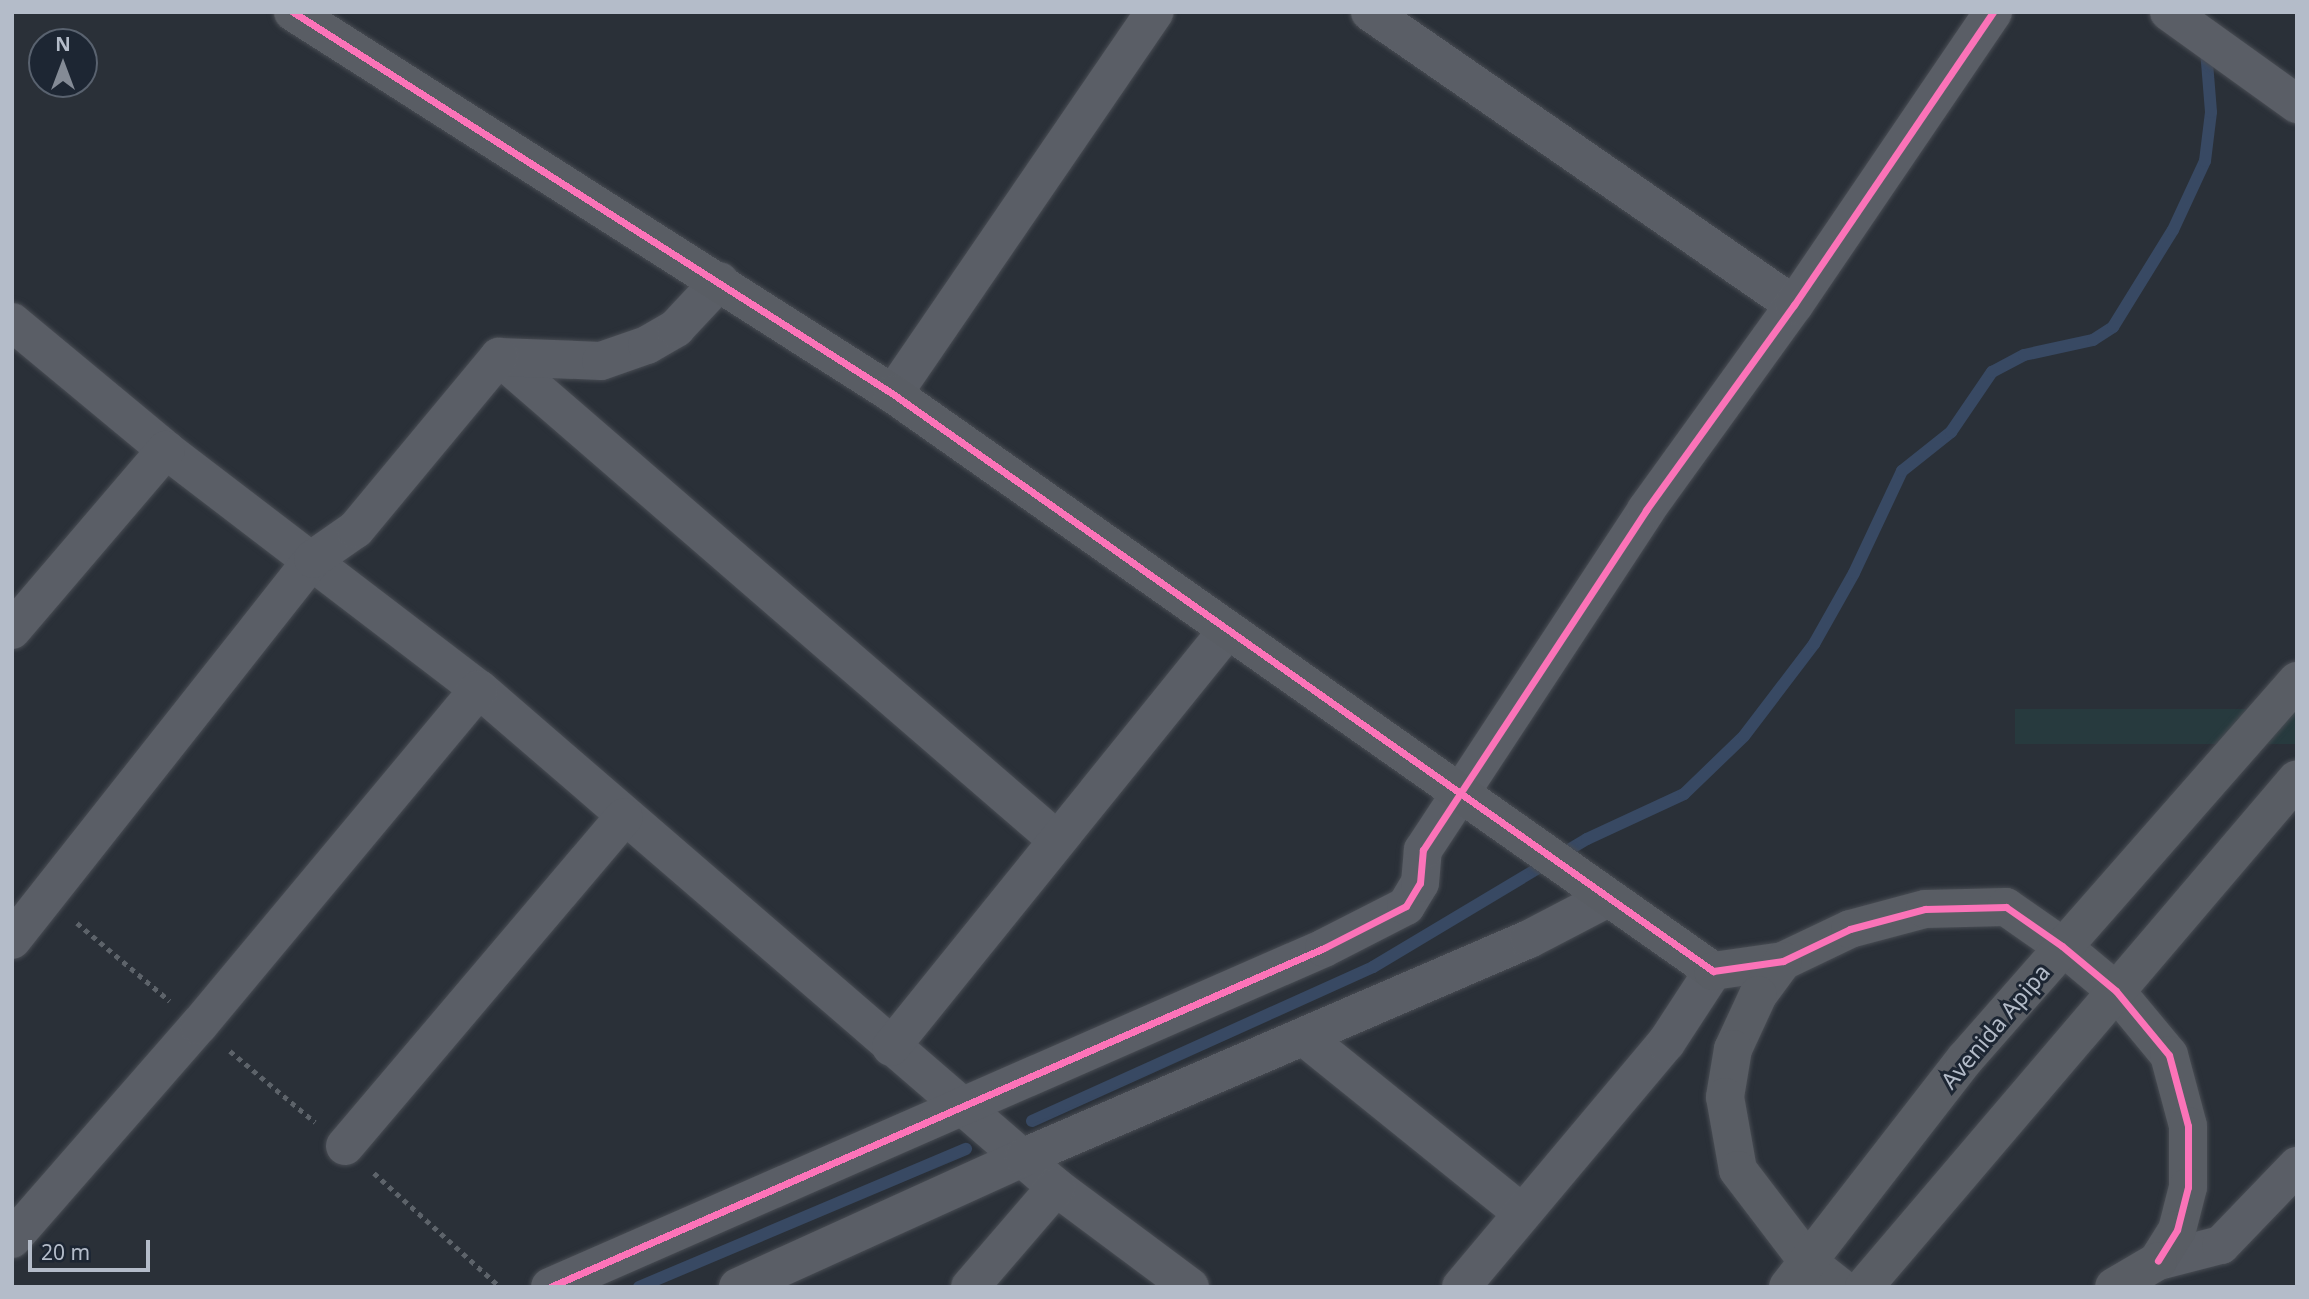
<!DOCTYPE html>
<style>
body{margin:0}
#map{position:relative;width:2309px;height:1299px;overflow:hidden;background:#2a3038;font-family:"Noto Sans",sans-serif}
div>[style]{position:absolute}
[style*='--x']{left:calc(var(--x)*1px);top:calc(var(--y)*1px);width:calc(var(--w)*1px);rotate:calc(var(--a)*1deg)}
.green>*{inset:0;background:#273a3e;transform-origin:0 0}
.stream>*{height:12px;margin:-6px;padding:0 6px;transform-origin:6px;border-radius:6px;background:#384963}
.path>*{height:4.5px;margin-top:-2.25px;transform-origin:0;background:repeating-linear-gradient(90deg,#5d636a 0 5px,transparent 0 10px)}
.roads{filter:drop-shadow(0 0 2px #484c53) drop-shadow(0 0 2px #484c53)}
.street>*{height:38px;margin:-19px;padding:0 19px;transform-origin:19px;border-radius:19px;background:#5a5e66}
.secondary>*{height:38px;margin:-19px;padding:0 19px;transform-origin:19px;border-radius:19px;background:#595d64}
.cycleway>*{height:7px;margin:-3.5px;padding:0 3.5px;transform-origin:3.5px;border-radius:3.5px;background:#fb73b8}
span{translate:-50% -50%;white-space:nowrap;text-align:center;line-height:1.15;-webkit-text-stroke:6px #1d2633;paint-order:stroke}
.street-label{font-size:23px;color:#b4bcc9}
.frame{position:absolute;inset:0;border:14px solid #b4bcc9;pointer-events:none}
.north{position:absolute;left:28px;top:28px;width:70px;height:70px;box-sizing:border-box;background:#1d2633;border:2px solid #59626f;border-radius:50%;rotate:0deg;font-size:19px;font-weight:700;line-height:28px;text-align:center;color:#b4bcc9}
.north::after{content:'';display:block;margin:auto;width:24px;height:32px;background:#848b96;clip-path:polygon(50% 0,100% 100%,50% 72%,0 100%)}
.scale{position:absolute;left:28px;top:1240px;width:122px;height:32px;box-sizing:border-box;border:4px solid #b4bcc9;border-top:0;padding-left:9px;font-size:21px;line-height:24px;white-space:nowrap;color:#b4bcc9;-webkit-text-stroke:5px #1d2633;paint-order:stroke}
</style>
<div id="map">
<div class="green">
<div style="left:2297px;top:709px;width:35px;height:282px;rotate:90deg"></div>
</div>
<div class="stream">
<div style="--x:1032;--y:1121;--w:374;--a:-24.3"></div>
<div style="--x:1373;--y:967;--w:249;--a:-30.9"></div>
<div style="--x:1587;--y:839;--w:107;--a:-24.9"></div>
<div style="--x:1684;--y:794;--w:83;--a:-44"></div>
<div style="--x:1744;--y:736;--w:116;--a:-52.7"></div>
<div style="--x:1814;--y:644;--w:81;--a:-60.6"></div>
<div style="--x:1854;--y:573;--w:113;--a:-64.8"></div>
<div style="--x:1902;--y:471;--w:63;--a:-38.5"></div>
<div style="--x:1951;--y:432;--w:73;--a:-55.7"></div>
<div style="--x:1992;--y:372;--w:36;--a:-28"></div>
<div style="--x:2024;--y:355;--w:71;--a:-12.3"></div>
<div style="--x:2093;--y:340;--w:24;--a:-33"></div>
<div style="--x:2113;--y:327;--w:114;--a:-58.3"></div>
<div style="--x:2173;--y:230;--w:76;--a:-65.1"></div>
<div style="--x:2205;--y:161;--w:49;--a:-83"></div>
<div style="--x:2211;--y:112;--w:62;--a:-94.6"></div>
<div style="--x:639;--y:1287;--w:355;--a:-22.9"></div>
</div>
<div class="path">
<div style="--x:77;--y:923;--w:121;--a:40"></div>
<div style="--x:230;--y:1051;--w:111;--a:39.9"></div>
<div style="--x:374;--y:1173;--w:170;--a:42.1"></div>
</div>
<div class="roads">
<div class="street">
<div style="--x:1370;--y:12;--w:515;--a:34.65"></div>
<div style="--x:2169;--y:12;--w:158;--a:35.7"></div>
<div style="--x:12;--y:322;--w:200;--a:39.7"></div>
<div style="--x:166;--y:450;--w:394;--a:37.4"></div>
<div style="--x:479;--y:689;--w:762;--a:40.8"></div>
<div style="--x:1056;--y:1187;--w:167;--a:36.7"></div>
<div style="--x:499;--y:357;--w:738;--a:40.88"></div>
<div style="--x:499;--y:357;--w:102;--a:2.2"></div>
<div style="--x:601;--y:361;--w:49;--a:-19.2"></div>
<div style="--x:647;--y:345;--w:34;--a:-30"></div>
<div style="--x:676;--y:328;--w:64;--a:-46.9"></div>
<div style="--x:893;--y:394;--w:463;--a:-55.6"></div>
<div style="--x:12;--y:630;--w:237;--a:-49.5"></div>
<div style="--x:12;--y:940;--w:486;--a:-51.7"></div>
<div style="--x:313;--y:559;--w:52;--a:-34.9"></div>
<div style="--x:356;--y:529;--w:224;--a:-50.3"></div>
<div style="--x:1304;--y:1037;--w:280;--a:38.9"></div>
<div style="--x:891;--y:1047;--w:533;--a:-51.09"></div>
<div style="--x:345;--y:1146;--w:431;--a:-49.7"></div>
<div style="--x:12;--y:1239;--w:284;--a:-48.9"></div>
<div style="--x:199;--y:1025;--w:437;--a:-50.2"></div>
<div style="--x:2158;--y:1261;--w:65;--a:-14.3"></div>
<div style="--x:2221;--y:1245;--w:110;--a:-46.1"></div>
<div style="--x:550;--y:1287;--w:845;--a:-23.65"></div>
<div style="--x:1324;--y:948;--w:92;--a:-27.1"></div>
<div style="--x:1406;--y:906;--w:27;--a:-59"></div>
<div style="--x:1420;--y:883;--w:33;--a:-85"></div>
<div style="--x:1423;--y:850;--w:407;--a:-56.7"></div>
<div style="--x:1646;--y:510;--w:253;--a:-54.2"></div>
<div style="--x:1794;--y:305;--w:354;--a:-55.8"></div>
<div style="--x:738;--y:1287;--w:314;--a:-24.4"></div>
<div style="--x:1024;--y:1157;--w:550;--a:-23.35"></div>
<div style="--x:1529;--y:939;--w:87;--a:-27.5"></div>
<div style="--x:970;--y:1287;--w:132;--a:-49.3"></div>
<div style="--x:1461;--y:1287;--w:319;--a:-50"></div>
<div style="--x:1666;--y:1043;--w:86;--a:-56.9"></div>
</div>
<div class="secondary">
<div style="--x:293;--y:12;--w:711;--a:32.48"></div>
<div style="--x:893;--y:394;--w:1003;--a:35.13"></div>
<div style="--x:1713;--y:971;--w:71;--a:-8.1"></div>
<div style="--x:1783;--y:961;--w:74;--a:-25.5"></div>
<div style="--x:1850;--y:929;--w:78;--a:-14.9"></div>
<div style="--x:1925;--y:909;--w:81;--a:-1.4"></div>
<div style="--x:2006;--y:907;--w:68;--a:34.9"></div>
<div style="--x:2062;--y:946;--w:70;--a:39.8"></div>
<div style="--x:2116;--y:991;--w:83;--a:50.4"></div>
<div style="--x:2169;--y:1055;--w:73;--a:75"></div>
<div style="--x:2188;--y:1126;--w:61;--a:90"></div>
<div style="--x:2188;--y:1187;--w:44;--a:104.3"></div>
<div style="--x:2177;--y:1230;--w:36;--a:122"></div>
<div style="--x:2158;--y:1261;--w:51;--a:149.4"></div>
<div style="--x:1783;--y:961;--w:42;--a:126.3"></div>
<div style="--x:1758;--y:995;--w:60;--a:114.8"></div>
<div style="--x:1733;--y:1049;--w:49;--a:99.5"></div>
<div style="--x:1725;--y:1097;--w:74;--a:79.9"></div>
<div style="--x:1738;--y:1170;--w:116;--a:52.7"></div>
<div style="--x:1808;--y:1262;--w:41;--a:38"></div>
<div style="--x:1788;--y:1287;--w:289;--a:-52.2"></div>
<div style="--x:1965;--y:1059;--w:503;--a:-48.71"></div>
<div style="--x:1864;--y:1287;--w:667;--a:-49.56"></div>
</div>
</div>
<div class="cycleway">
<div style="--x:293;--y:12;--w:711;--a:32.48"></div>
<div style="--x:893;--y:394;--w:1003;--a:35.13"></div>
<div style="--x:1713;--y:971;--w:71;--a:-8.1"></div>
<div style="--x:1783;--y:961;--w:74;--a:-25.5"></div>
<div style="--x:1850;--y:929;--w:78;--a:-14.9"></div>
<div style="--x:1925;--y:909;--w:81;--a:-1.4"></div>
<div style="--x:2006;--y:907;--w:68;--a:34.9"></div>
<div style="--x:2062;--y:946;--w:70;--a:39.8"></div>
<div style="--x:2116;--y:991;--w:83;--a:50.4"></div>
<div style="--x:2169;--y:1055;--w:73;--a:75"></div>
<div style="--x:2188;--y:1126;--w:61;--a:90"></div>
<div style="--x:2188;--y:1187;--w:44;--a:104.3"></div>
<div style="--x:2177;--y:1230;--w:36;--a:122"></div>
<div style="--x:550;--y:1287;--w:845;--a:-23.65"></div>
<div style="--x:1324;--y:948;--w:92;--a:-27.1"></div>
<div style="--x:1406;--y:906;--w:27;--a:-59"></div>
<div style="--x:1420;--y:883;--w:33;--a:-85"></div>
<div style="--x:1423;--y:850;--w:407;--a:-56.7"></div>
<div style="--x:1646;--y:510;--w:253;--a:-54.2"></div>
<div style="--x:1794;--y:305;--w:354;--a:-55.8"></div>
</div>
<div class="street-label">
<span style="left:1995px;top:1026px;rotate:-50deg">Avenida Apipa</span>
</div>
<div class="frame"></div>
<div class="north">N</div>
<div class="scale">20 m</div>
</div>
